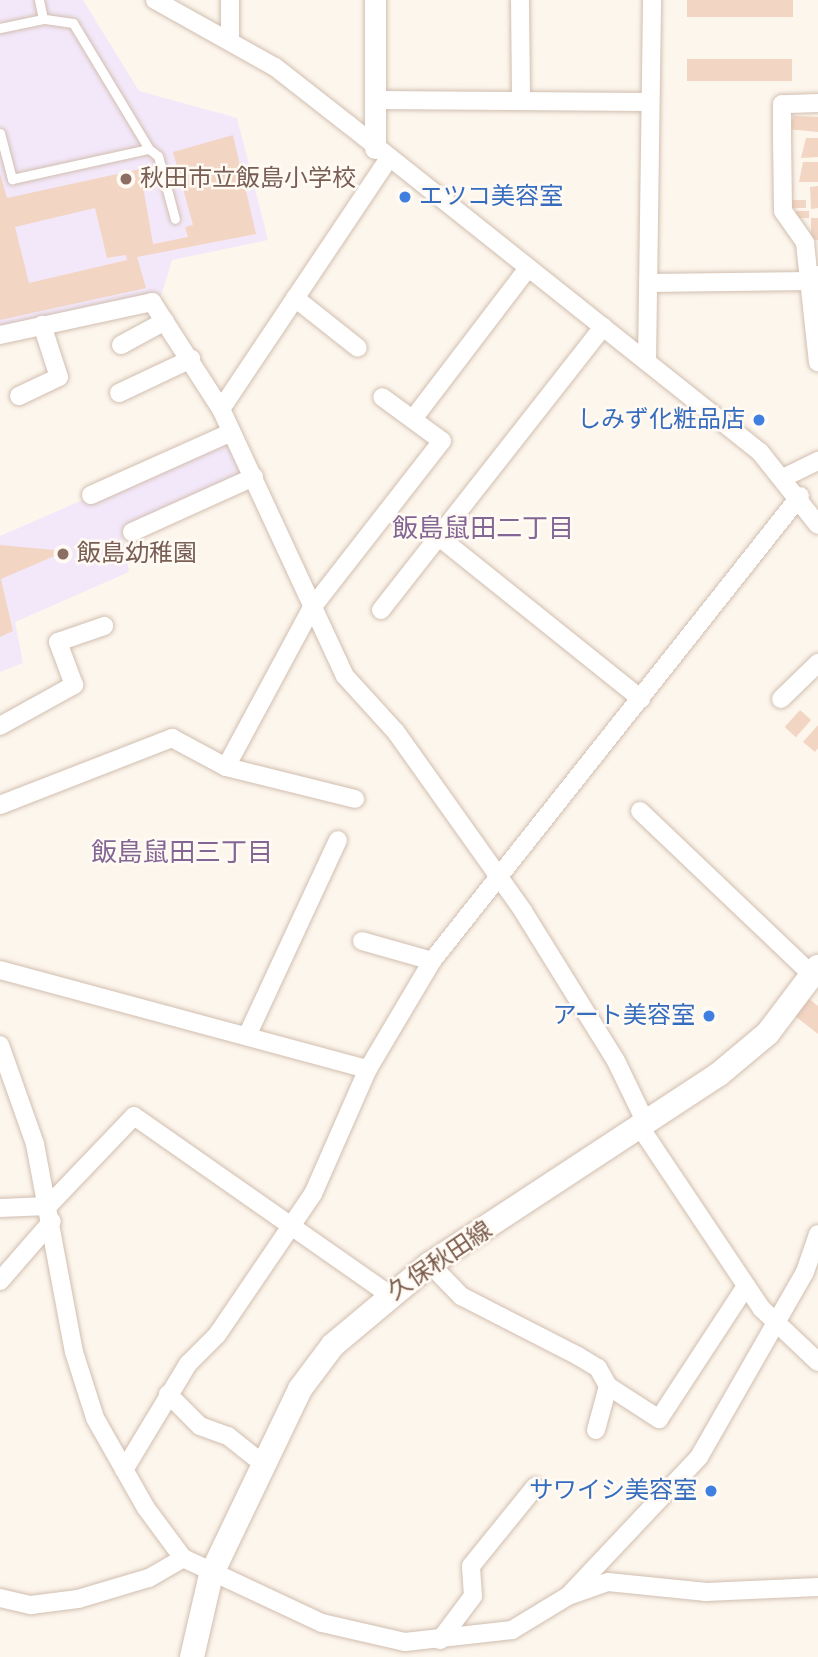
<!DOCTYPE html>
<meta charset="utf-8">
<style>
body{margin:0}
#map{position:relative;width:818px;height:1657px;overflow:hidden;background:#fdf6ec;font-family:"Varela Round","Noto Sans JP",sans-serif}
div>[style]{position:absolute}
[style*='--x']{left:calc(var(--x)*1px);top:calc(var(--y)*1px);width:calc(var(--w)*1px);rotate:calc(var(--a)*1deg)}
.education>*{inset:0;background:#f3e8fa}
.building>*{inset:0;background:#f3d5c3;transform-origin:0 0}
.roads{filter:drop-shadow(0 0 2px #d1beb0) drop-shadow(0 0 2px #d1beb0)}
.service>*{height:9px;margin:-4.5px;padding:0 4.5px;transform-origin:4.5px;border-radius:4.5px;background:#fff}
.minor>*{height:18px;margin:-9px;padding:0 9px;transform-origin:9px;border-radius:9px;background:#fff}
.tertiary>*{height:21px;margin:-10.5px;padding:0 10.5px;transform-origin:10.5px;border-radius:10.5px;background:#fff}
.secondary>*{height:24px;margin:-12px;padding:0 12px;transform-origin:12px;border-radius:12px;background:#fff}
.dots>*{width:19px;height:19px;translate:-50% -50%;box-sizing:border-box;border:4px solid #fffaf3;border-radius:50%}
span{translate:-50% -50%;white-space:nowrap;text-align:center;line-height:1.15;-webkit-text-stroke:5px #fffaf3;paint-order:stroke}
.education-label{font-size:24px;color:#785e54}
.left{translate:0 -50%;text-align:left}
.shop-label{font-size:24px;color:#366cbe}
.right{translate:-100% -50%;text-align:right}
.street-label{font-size:24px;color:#7a5c4d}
.neighbourhood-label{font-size:26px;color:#846695}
</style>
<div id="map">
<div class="education">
<div style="clip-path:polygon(0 0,83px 0,139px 91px,237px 118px,268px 240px,172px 260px,161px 296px,0 330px)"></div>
<div style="clip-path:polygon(228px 437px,247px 475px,122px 529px,129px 572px,15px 622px,23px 663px,0 672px,0 536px)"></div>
</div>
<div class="building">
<div style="left:687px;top:0;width:106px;height:17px"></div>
<div style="left:792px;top:59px;width:22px;height:105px;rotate:90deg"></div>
<div style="clip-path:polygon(794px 116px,818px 117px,818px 132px,788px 129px)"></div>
<div style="clip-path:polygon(evenodd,233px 135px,256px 234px,137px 257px,146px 288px,0 320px,0 173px,7px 198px,140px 169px,153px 244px,188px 237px,185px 227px,193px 225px,173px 152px,233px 135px,95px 208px,107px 258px,126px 255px,127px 260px,29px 283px,15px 227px,95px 208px)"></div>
<div style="clip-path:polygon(806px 138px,818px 138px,818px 157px,801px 158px)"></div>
<div style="clip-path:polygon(803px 162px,818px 162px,818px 182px,799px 182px)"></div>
<div style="clip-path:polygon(818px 186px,818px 208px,811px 209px,810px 187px)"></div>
<div style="left:792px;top:200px;width:14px;height:8px"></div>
<div style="left:796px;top:211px;width:13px;height:7px"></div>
<div style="left:811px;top:218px;width:7px;height:22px"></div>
<div style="clip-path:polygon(0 545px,66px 551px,1px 579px,13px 631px,0 637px)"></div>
<div style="left:800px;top:710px;width:15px;height:23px;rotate:42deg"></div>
<div style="clip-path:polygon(818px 725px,818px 748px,815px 752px,803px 742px)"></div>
<div style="clip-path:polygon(809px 999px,818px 1006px,818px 1034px,795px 1016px)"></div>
</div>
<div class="roads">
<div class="service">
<div style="--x:0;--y:28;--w:44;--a:-11.8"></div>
<div style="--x:43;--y:19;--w:19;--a:-102"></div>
<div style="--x:0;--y:133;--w:48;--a:75.4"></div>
<div style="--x:12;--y:179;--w:140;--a:-12.4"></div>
<div style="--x:149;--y:149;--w:147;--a:-121.1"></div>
<div style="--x:73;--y:23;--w:30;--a:-172"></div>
<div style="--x:149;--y:149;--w:11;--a:38"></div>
<div style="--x:158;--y:156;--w:65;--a:74.9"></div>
</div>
<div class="minor">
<div style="--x:155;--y:0;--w:137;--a:29.2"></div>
<div style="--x:275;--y:67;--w:93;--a:38"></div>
<div style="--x:348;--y:124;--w:527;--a:38.52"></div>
<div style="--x:760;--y:452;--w:93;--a:51.5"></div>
<div style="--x:520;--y:0;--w:101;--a:89.4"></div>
<div style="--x:230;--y:38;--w:38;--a:-90"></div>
<div style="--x:376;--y:100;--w:272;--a:0.4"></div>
<div style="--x:818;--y:103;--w:36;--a:178"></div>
<div style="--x:782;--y:104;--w:33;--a:90"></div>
<div style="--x:782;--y:137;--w:74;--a:89.2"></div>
<div style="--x:783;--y:211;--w:39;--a:55"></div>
<div style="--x:805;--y:243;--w:120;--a:83.8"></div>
<div style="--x:650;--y:283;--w:160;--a:-0.7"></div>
<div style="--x:810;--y:281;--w:10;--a:-37"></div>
<div style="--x:295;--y:298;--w:80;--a:38.4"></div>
<div style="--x:0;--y:335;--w:156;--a:-12.2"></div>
<div style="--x:152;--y:302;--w:127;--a:57.2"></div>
<div style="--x:221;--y:409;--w:294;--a:65.1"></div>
<div style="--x:345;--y:676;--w:76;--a:47.7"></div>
<div style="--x:396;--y:732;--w:219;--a:54.6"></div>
<div style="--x:523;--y:911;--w:176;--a:58.2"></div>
<div style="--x:616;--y:1061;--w:69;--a:64.2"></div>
<div style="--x:121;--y:345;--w:50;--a:-28.6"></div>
<div style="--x:647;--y:362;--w:362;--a:-89.2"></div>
<div style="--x:119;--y:393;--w:80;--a:-25.3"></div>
<div style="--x:19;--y:396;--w:44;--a:-25.4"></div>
<div style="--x:59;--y:377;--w:55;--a:-108.1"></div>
<div style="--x:221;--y:409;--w:300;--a:-56.2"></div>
<div style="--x:413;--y:419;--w:190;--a:-52.7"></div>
<div style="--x:785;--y:477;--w:37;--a:-26"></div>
<div style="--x:91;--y:495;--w:154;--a:-24.1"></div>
<div style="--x:132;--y:532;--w:134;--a:-24.3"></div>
<div style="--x:439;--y:537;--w:259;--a:38.7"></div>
<div style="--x:381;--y:610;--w:360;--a:-51.9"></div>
<div style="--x:781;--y:699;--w:52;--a:-44.2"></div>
<div style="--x:0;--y:726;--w:85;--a:-29"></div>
<div style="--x:74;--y:685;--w:46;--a:-110.4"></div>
<div style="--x:58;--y:642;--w:49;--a:-19.2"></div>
<div style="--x:226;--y:767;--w:179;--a:-61.7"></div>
<div style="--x:311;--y:609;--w:213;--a:-52.1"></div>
<div style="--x:442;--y:441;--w:74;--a:-143.7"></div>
<div style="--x:0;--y:805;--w:185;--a:-21.3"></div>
<div style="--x:172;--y:738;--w:61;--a:28.2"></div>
<div style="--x:226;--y:767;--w:133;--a:13.9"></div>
<div style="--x:640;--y:811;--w:239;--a:43.6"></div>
<div style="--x:362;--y:941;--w:73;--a:15.9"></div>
<div style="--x:0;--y:970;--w:381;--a:15.1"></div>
<div style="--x:247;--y:1036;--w:216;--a:-65.1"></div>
<div style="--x:0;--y:1045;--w:105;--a:70.5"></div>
<div style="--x:35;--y:1144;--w:212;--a:79.4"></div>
<div style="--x:74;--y:1352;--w:69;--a:72.3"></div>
<div style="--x:95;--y:1418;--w:103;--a:60.5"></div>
<div style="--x:146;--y:1508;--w:62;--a:53.5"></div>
<div style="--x:183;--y:1558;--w:153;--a:25.1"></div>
<div style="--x:322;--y:1623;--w:85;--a:12.9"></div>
<div style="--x:405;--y:1642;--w:108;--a:-6.4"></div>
<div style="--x:512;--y:1630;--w:66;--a:-31.3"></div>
<div style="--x:568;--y:1596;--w:42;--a:-19.3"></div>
<div style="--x:608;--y:1582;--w:99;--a:5.8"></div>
<div style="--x:706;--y:1592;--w:112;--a:-2.6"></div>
<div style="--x:640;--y:1127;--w:219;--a:56.2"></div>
<div style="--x:762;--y:1309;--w:77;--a:43.4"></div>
<div style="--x:0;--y:1208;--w:48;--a:-2.4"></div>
<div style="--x:48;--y:1206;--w:124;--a:-46.3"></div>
<div style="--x:134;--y:1116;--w:312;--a:35"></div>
<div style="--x:430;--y:1264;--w:45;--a:45.9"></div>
<div style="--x:461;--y:1296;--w:131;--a:27.1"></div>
<div style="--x:578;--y:1356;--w:23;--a:31"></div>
<div style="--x:598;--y:1368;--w:21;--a:61"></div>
<div style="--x:608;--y:1386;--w:61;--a:32.9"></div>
<div style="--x:659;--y:1419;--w:159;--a:-56.8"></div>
<div style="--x:0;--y:1281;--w:79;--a:-49.1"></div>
<div style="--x:168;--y:1394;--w:45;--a:45"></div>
<div style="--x:200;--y:1426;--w:30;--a:20"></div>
<div style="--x:228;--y:1436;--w:43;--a:38.5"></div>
<div style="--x:596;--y:1430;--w:46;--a:-74.7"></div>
<div style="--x:124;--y:1470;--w:124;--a:-58.9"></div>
<div style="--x:188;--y:1364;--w:41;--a:-45"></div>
<div style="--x:217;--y:1335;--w:171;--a:-55.8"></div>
<div style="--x:313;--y:1194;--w:137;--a:-66.3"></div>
<div style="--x:368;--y:1069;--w:126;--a:-59.3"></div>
<div style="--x:432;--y:961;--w:593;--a:-51.64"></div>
<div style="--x:571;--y:1593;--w:187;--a:-46.7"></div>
<div style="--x:699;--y:1457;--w:213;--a:-60.2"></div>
<div style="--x:805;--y:1272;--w:40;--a:-71.1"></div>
<div style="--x:0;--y:1598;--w:32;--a:13"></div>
<div style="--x:31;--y:1605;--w:47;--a:-7.3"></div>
<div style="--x:78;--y:1599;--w:74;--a:-16.5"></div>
<div style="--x:149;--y:1578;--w:39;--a:-30"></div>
<div style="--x:440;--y:1640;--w:55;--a:-53.1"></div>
<div style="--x:473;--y:1596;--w:30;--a:-94"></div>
<div style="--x:471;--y:1566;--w:102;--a:-51"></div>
</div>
<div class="tertiary">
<div style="--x:375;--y:148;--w:148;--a:-90"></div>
</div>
<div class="secondary">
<div style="--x:192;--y:1657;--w:84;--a:-77"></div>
<div style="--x:211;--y:1575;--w:206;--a:-64.4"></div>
<div style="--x:300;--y:1389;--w:55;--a:-53.1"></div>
<div style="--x:333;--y:1345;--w:126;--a:-39.9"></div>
<div style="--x:430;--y:1264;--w:344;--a:-33.3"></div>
<div style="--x:718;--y:1075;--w:65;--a:-40"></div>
<div style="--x:768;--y:1033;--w:83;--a:-52.9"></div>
</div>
</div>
<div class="dots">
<div style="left:126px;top:179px;background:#8d6e63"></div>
<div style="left:405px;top:197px;background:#3f7fe0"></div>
<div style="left:759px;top:420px;background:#3f7fe0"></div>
<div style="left:63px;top:554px;background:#8d6e63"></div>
<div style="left:709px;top:1016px;background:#3f7fe0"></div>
<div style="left:711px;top:1491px;background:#3f7fe0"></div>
</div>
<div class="education-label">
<span class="left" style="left:140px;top:179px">秋田市立飯島小学校</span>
<span class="left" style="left:77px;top:554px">飯島幼稚園</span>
</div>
<div class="shop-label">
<span class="left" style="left:419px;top:197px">エツコ美容室</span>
<span class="right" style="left:745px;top:420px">しみず化粧品店</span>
<span class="right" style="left:695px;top:1016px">アート美容室</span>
<span class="right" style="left:697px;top:1491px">サワイシ美容室</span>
</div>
<div class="street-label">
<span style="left:440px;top:1261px;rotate:-34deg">久保秋田線</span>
</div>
<div class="neighbourhood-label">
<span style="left:483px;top:529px">飯島鼠田二丁目</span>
<span style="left:182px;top:853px">飯島鼠田三丁目</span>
</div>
</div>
